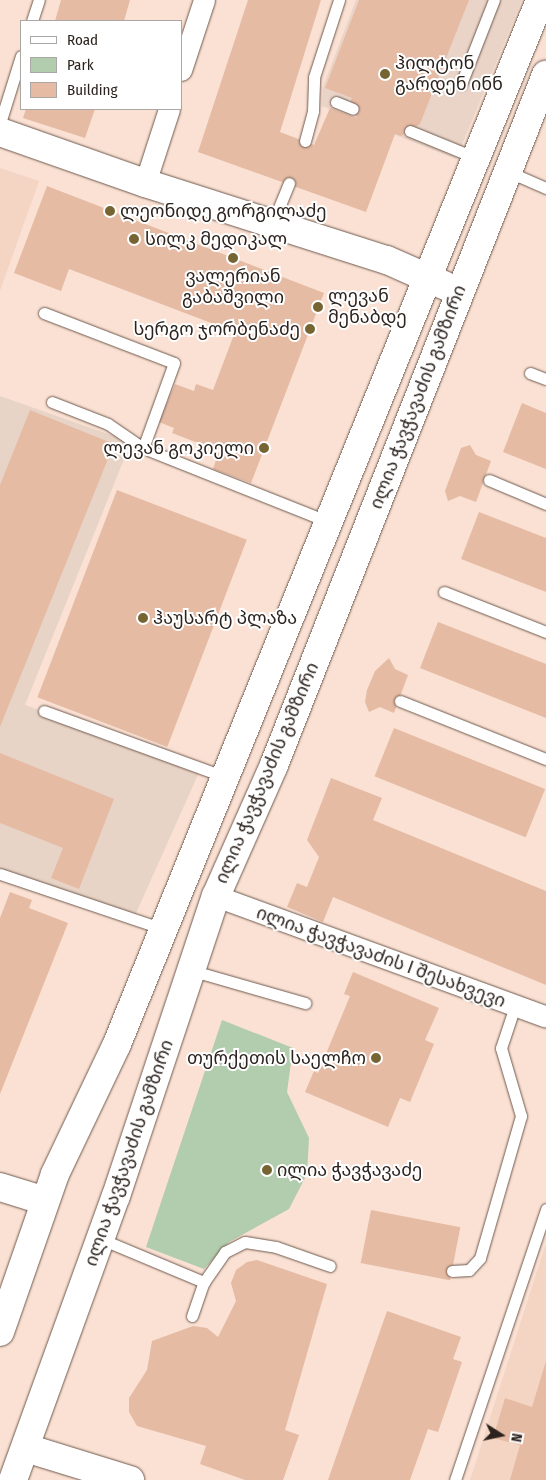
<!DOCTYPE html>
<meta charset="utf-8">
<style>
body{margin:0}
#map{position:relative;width:546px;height:1480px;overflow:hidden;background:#fae1d3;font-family:"Fira Sans Condensed","Noto Sans Georgian",sans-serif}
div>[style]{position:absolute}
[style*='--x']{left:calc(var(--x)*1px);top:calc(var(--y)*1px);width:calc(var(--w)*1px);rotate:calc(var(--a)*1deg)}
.commercial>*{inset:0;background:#ead4c8}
.industrial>*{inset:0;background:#e8d4c6}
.built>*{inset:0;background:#f4d4c3}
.green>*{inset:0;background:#b1cdad}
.building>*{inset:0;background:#e5bba4;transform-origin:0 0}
.roads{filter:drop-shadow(0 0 1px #6e594d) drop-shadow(0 0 1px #6e594d)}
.lane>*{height:11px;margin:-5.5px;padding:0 5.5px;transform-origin:5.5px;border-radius:5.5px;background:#fff}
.street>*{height:21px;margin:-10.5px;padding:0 10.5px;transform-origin:10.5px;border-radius:10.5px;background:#fff}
.secondary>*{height:28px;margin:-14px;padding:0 14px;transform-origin:14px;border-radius:14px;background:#fff}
.dots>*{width:14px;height:14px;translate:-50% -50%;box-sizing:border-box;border:2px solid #fff;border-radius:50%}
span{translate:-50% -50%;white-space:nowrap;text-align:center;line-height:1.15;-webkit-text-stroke:4px #fff;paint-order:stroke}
.poi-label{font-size:18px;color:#2c231e}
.left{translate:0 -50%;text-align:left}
.right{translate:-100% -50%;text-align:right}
.street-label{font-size:18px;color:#2c231e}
.legend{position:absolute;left:20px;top:20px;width:162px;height:90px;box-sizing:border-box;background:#fff;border:1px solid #aba7a5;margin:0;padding:6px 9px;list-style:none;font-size:15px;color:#2c231e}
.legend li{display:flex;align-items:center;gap:10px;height:25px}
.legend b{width:25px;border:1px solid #aba7a5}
.north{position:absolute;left:476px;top:1410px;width:50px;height:50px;-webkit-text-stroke:4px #fff;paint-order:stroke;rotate:100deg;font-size:14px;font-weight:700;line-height:20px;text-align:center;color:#2c231e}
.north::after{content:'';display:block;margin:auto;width:18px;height:22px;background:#2c231e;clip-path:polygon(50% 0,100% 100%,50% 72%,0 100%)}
</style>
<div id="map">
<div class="commercial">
<div style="clip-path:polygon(356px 0,522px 0,456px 159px,322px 106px,323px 87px)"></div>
</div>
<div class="industrial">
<div style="clip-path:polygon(0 396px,131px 442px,25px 705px,201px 768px,133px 920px,0 870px)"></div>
</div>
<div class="built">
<div style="clip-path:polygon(0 168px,39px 181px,0 291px)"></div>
<div style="clip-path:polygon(546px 1243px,546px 1480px,470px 1480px)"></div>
</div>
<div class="green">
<div style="clip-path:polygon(222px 1020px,293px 1048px,287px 1092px,309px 1138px,307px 1174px,289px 1209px,229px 1242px,204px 1269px,146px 1247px)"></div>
</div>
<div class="building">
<div style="clip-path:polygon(61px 0,130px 0,124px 21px,55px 21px)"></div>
<div style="clip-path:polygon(248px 0,321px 0,280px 132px,314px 145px,330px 108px,357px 118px,350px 103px,352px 98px,325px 88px,359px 0,469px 0,420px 124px,401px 136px,395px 134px,366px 212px,198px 152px)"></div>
<div style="clip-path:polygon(26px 109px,95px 109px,85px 138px,23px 118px)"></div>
<div style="clip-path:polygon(47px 186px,324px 293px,251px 483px,213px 469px,219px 451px,172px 433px,174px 428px,159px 422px,175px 384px,194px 391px,196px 384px,213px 390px,235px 332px,69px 269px,61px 291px,14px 273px)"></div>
<div style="clip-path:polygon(522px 403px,546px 413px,546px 469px,503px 452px)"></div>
<div style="clip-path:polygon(30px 410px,114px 444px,0 727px,0 485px)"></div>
<div style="clip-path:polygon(470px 445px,476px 455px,491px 461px,476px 502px,460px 496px,448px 501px,445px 491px,461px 448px)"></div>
<div style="left:117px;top:490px;width:139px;height:222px;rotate:21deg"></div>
<div style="clip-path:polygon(479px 512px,546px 538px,546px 592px,461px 559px)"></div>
<div style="clip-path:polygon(438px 622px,546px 664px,546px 718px,420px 668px)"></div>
<div style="clip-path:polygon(389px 658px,395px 669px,408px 675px,394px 713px,380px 707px,369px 712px,365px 702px,367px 690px,375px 671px)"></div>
<div style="left:394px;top:728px;width:163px;height:52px;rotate:22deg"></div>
<div style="clip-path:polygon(0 753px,114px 799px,79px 889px,51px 878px,63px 848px,0 823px)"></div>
<div style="clip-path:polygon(331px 778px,382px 798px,373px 820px,546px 891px,546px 985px,333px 897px,323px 922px,287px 907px,297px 883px,307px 887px,319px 857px,307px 840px)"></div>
<div style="clip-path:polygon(10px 892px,32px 900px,29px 908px,68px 923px,0 1094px,0 918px)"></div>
<div style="clip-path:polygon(353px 972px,439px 1008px,425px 1040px,434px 1044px,410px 1102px,400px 1098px,388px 1127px,305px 1092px,314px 1071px,318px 1073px,350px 996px,344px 994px)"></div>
<div style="left:371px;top:1210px;width:91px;height:54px;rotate:11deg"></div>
<div style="clip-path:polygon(257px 1260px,327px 1284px,285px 1430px,299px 1435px,283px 1480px,245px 1480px,200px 1464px,206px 1446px,137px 1426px,129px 1412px,129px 1398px,147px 1370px,152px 1341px,193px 1326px,207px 1328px,218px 1337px,236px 1301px,231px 1283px,236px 1270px,247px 1262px)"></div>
<div style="clip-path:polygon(387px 1311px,461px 1337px,453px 1359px,462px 1362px,438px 1432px,428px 1429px,410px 1480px,328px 1480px)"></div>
<div style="clip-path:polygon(546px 1361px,546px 1480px,510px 1480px,520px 1445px,493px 1438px,505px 1398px,532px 1407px)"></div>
</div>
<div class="roads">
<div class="lane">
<div style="--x:32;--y:21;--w:22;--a:-72"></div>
<div style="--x:461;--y:84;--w:90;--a:-68.6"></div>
<div style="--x:336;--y:102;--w:18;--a:22"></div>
<div style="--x:0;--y:123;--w:70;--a:-72.6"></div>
<div style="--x:410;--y:131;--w:71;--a:22.2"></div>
<div style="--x:305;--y:141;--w:31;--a:-75"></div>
<div style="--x:313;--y:111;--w:34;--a:-88"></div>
<div style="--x:314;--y:77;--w:81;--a:-72"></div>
<div style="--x:507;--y:171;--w:43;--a:23.6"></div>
<div style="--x:273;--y:222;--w:42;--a:-67.7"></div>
<div style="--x:44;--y:313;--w:139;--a:21"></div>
<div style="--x:174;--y:363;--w:90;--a:110"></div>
<div style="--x:143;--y:448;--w:200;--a:21.7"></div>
<div style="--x:530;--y:373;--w:17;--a:21"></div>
<div style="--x:52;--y:402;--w:60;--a:21.4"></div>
<div style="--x:108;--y:424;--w:42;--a:34.4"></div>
<div style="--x:489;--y:480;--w:62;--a:22.8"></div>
<div style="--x:444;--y:592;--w:110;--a:21.4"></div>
<div style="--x:400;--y:701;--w:157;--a:21.7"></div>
<div style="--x:44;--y:711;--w:193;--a:20"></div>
<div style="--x:0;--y:874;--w:172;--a:18.6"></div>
<div style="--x:190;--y:970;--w:120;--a:16"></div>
<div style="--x:101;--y:1239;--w:112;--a:22.7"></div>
<div style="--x:452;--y:1271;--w:17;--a:-3"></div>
<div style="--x:469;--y:1270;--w:16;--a:-47"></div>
<div style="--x:480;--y:1258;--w:148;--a:-73.9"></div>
<div style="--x:521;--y:1116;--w:71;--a:-106.4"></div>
<div style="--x:501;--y:1048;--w:44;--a:-71.6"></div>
<div style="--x:192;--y:1316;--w:36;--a:-71"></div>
<div style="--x:204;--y:1282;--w:37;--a:-55"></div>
<div style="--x:225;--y:1252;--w:22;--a:-27"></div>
<div style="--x:245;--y:1242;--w:31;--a:9"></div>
<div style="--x:276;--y:1247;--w:57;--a:19.4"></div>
<div style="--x:455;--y:1480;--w:286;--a:-71.4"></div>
</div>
<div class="street">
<div style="--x:181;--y:70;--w:74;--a:-71.8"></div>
<div style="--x:145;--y:183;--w:78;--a:-72"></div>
<div style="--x:216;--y:896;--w:351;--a:20.1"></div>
</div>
<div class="secondary">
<div style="--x:0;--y:132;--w:154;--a:19.4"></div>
<div style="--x:145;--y:183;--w:254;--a:17.7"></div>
<div style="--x:387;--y:260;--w:64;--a:23.8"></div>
<div style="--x:0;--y:1187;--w:47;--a:17.3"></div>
<div style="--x:0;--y:1332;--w:167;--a:-70.8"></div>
<div style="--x:55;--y:1174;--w:144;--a:-64.5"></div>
<div style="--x:117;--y:1044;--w:1126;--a:-67.94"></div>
<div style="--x:26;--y:1448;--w:109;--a:17.1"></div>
<div style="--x:13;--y:1480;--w:302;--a:-70.1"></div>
<div style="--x:116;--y:1196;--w:316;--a:-71.6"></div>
<div style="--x:216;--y:896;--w:143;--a:-66.1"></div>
<div style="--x:274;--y:765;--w:742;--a:-68.49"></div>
</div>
</div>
<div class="dots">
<div style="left:385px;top:74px;background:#766433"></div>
<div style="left:110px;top:211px;background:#766433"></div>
<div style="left:134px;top:239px;background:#766433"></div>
<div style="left:233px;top:258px;background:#766433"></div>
<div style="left:318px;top:307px;background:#766433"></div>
<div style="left:310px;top:329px;background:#766433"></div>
<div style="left:264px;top:448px;background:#766433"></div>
<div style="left:143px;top:618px;background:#766433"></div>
<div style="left:376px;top:1058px;background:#766433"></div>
<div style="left:267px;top:1170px;background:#766433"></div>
</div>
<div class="poi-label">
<span class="left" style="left:395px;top:74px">ჰილტონ<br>გარდენ ინნ</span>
<span class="left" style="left:120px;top:211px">ლეონიდე გორგილაძე</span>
<span class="left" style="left:145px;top:239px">სილკ მედიკალ</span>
<span style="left:233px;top:287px">ვალერიან<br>გაბაშვილი</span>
<span class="left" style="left:328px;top:307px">ლევან<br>მენაბდე</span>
<span class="right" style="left:300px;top:329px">სერგო ჯორბენაძე</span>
<span class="right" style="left:254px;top:448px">ლევან გოკიელი</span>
<span class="left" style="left:153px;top:618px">ჰაუსარტ პლაზა</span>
<span class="right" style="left:366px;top:1058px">თურქეთის საელჩო</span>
<span class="left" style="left:277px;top:1170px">ილია ჭავჭავაძე</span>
</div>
<div class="street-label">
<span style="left:418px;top:397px;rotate:-69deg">ილია ჭავჭავაძის გამზირი</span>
<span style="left:267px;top:773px;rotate:-67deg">ილია ჭავჭავაძის გამზირი</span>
<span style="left:381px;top:957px;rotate:20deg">ილია ჭავჭავაძის I შესახვევი</span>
<span style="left:129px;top:1153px;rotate:-71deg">ილია ჭავჭავაძის გამზირი</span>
</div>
<ul class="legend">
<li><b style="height:6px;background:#fff"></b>Road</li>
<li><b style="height:14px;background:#b1cdad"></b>Park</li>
<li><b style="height:14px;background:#e5bba4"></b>Building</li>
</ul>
<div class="north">N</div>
</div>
